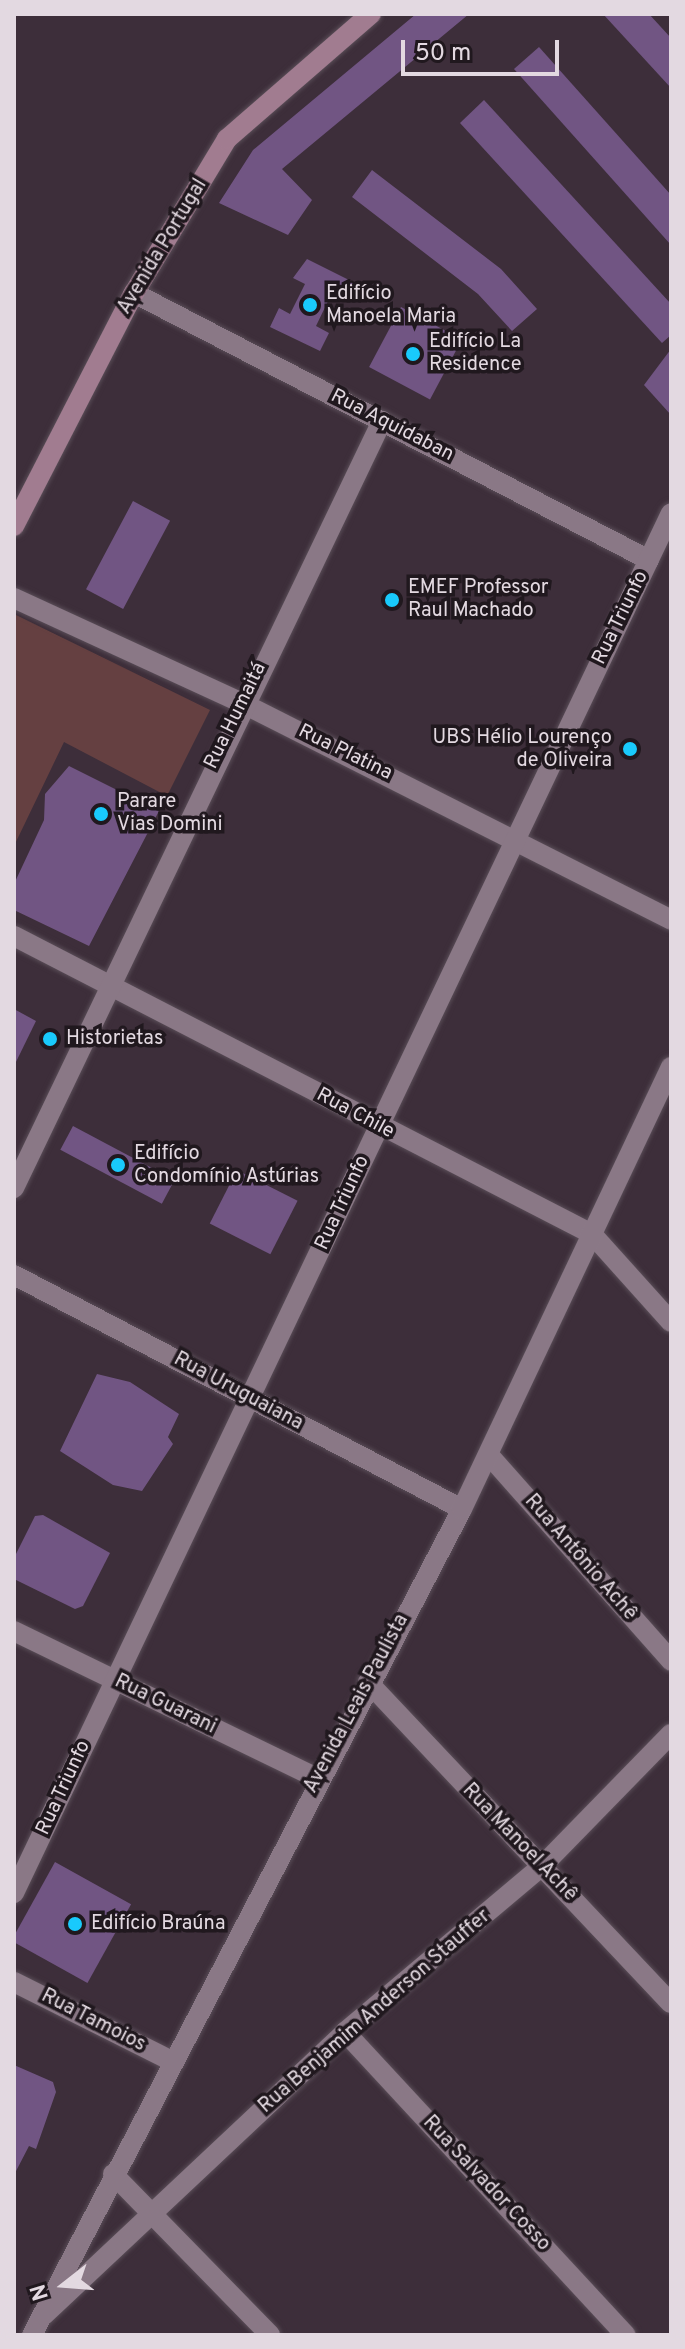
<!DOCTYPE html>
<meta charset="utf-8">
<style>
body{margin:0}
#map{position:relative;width:685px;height:2349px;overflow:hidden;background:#3d2e3a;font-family:Overpass,sans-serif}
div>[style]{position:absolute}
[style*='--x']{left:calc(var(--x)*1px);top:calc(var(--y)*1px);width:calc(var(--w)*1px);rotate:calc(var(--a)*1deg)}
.green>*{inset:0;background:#654041}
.building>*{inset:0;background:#715583;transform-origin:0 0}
.roads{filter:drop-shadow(0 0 2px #594d57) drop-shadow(0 0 2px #594d57)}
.minor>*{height:20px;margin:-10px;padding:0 10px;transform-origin:10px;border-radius:10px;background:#8a7886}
.tertiary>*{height:20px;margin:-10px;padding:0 10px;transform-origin:10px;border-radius:10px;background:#8a7886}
.secondary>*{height:20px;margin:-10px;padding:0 10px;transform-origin:10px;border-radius:10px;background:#a17c90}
.dots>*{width:22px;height:22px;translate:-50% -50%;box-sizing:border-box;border:4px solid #20181e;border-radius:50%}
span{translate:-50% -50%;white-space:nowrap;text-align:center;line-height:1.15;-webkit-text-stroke:7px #20181e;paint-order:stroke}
.street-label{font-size:20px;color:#e3d9e1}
.poi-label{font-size:20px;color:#e3d9e1}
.left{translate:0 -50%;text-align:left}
.right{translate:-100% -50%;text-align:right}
.frame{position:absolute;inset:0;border:16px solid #e3d9e1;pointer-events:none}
.north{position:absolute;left:24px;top:2245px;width:80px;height:80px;-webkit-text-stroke:6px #20181e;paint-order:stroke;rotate:253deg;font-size:22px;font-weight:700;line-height:32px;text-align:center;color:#e3d9e1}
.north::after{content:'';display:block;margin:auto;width:28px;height:36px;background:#e3d9e1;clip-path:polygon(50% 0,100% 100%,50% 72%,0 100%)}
.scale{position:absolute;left:401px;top:40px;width:158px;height:36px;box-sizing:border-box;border:4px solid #e3d9e1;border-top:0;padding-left:10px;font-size:24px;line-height:28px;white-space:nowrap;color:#e3d9e1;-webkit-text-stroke:6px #20181e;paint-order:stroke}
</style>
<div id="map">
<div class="green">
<div style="clip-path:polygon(14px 614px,210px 710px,167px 796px,64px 742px,14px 846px)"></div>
</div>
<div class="building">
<div style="clip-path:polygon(416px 14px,469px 14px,282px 169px,312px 200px,288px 235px,219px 203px,253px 150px)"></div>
<div style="clip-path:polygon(603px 14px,649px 14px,671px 38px,671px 88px)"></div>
<div style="clip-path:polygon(539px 47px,671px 195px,671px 245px,514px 69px)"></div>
<div style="clip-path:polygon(484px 100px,671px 304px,671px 335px,662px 343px,460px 123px)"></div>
<div style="clip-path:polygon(372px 170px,501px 269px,537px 309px,512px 331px,478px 294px,352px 197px)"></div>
<div style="clip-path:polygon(307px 259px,353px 282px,343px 302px,330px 297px,316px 326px,329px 333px,320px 351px,270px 327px,279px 308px,290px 314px,305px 284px,293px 278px)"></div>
<div style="left:401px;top:307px;width:69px;height:68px;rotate:28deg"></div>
<div style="clip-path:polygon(671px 349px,671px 415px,644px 385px)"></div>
<div style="left:133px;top:501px;width:42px;height:100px;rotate:28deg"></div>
<div style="clip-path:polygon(69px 766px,159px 811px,89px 946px,14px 910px,14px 884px,44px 820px,45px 794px)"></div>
<div style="clip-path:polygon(14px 1009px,36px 1021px,14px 1066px)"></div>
<div style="left:73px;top:1126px;width:115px;height:27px;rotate:28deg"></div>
<div style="left:237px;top:1170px;width:68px;height:60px;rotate:27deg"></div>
<div style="clip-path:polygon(97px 1374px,130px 1382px,179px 1414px,168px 1437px,173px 1444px,142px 1491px,113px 1485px,60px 1451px)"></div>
<div style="clip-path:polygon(43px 1515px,110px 1553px,83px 1606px,75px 1609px,14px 1579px,14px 1558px,35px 1516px)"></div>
<div style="left:55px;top:1862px;width:87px;height:90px;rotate:29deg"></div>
<div style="clip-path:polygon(14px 2065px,53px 2082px,56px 2092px,36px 2149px,29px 2146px,14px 2175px)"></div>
</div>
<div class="roads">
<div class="minor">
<div style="--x:134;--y:293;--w:580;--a:27.4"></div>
<div style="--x:14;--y:598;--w:251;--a:24.7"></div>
<div style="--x:242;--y:703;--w:481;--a:26.8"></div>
<div style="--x:14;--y:936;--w:650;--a:27.27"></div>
<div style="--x:592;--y:1234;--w:118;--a:48.1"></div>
<div style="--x:14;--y:1188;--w:851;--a:-64.37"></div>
<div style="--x:14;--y:1275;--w:505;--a:27.58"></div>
<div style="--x:489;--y:1455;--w:275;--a:48.5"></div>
<div style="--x:14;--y:1631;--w:337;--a:25.9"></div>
<div style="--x:368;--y:1682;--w:441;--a:46.7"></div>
<div style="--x:14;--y:1893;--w:1528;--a:-64.54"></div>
<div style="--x:14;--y:1982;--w:177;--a:26.6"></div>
<div style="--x:345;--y:2032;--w:413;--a:47.2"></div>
<div style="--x:113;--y:2174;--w:225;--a:45.7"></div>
<div style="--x:44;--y:2315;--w:413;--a:-43.2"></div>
<div style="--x:345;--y:2032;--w:256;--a:-40.1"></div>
<div style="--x:541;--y:1867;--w:186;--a:-45.7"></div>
</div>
<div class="tertiary">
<div style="--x:32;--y:2335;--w:931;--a:-62.5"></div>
<div style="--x:462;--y:1509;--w:489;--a:-64.7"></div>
</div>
<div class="secondary">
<div style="--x:14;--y:526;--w:262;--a:-62.8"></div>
<div style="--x:134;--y:293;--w:180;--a:-58.9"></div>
<div style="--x:227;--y:139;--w:191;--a:-41"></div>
</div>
</div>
<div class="dots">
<div style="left:310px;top:305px;background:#19cafc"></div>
<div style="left:413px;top:354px;background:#19cafc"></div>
<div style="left:392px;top:600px;background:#19cafc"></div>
<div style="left:630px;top:749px;background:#19cafc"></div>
<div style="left:101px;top:814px;background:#19cafc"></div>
<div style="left:50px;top:1039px;background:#19cafc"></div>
<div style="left:118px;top:1165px;background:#19cafc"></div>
<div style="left:75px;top:1924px;background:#19cafc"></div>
</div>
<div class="street-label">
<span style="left:163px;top:247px;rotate:-59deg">Avenida Portugal</span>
<span style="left:392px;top:426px;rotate:27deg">Rua Aquidaban</span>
<span style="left:621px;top:618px;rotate:-64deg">Rua Triunfo</span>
<span style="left:236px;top:716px;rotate:-64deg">Rua Humaitá</span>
<span style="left:345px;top:753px;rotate:26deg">Rua Platina</span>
<span style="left:355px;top:1114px;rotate:28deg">Rua Chile</span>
<span style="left:343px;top:1203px;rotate:-65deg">Rua Triunfo</span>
<span style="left:238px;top:1392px;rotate:28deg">Rua Uruguaiana</span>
<span style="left:580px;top:1558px;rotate:49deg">Rua Antônio Achê</span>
<span style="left:357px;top:1704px;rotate:-62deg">Avenida Leais Paulista</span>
<span style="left:165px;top:1705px;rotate:26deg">Rua Guarani</span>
<span style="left:64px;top:1788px;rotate:-65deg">Rua Triunfo</span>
<span style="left:519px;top:1843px;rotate:46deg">Rua Manoel Achê</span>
<span style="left:375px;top:2012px;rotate:-41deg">Rua Benjamim Anderson Stauffer</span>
<span style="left:93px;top:2021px;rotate:27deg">Rua Tamoios</span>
<span style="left:486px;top:2184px;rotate:47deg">Rua Salvador Cosso</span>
</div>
<div class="poi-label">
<span class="left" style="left:326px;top:306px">Edifício<br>Manoela Maria</span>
<span class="left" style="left:429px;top:354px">Edifício La<br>Residence</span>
<span class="left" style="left:408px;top:600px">EMEF Professor<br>Raul Machado</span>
<span class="right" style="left:612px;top:750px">UBS Hélio Lourenço<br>de Oliveira</span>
<span class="left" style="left:117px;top:814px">Parare<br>Vias Domini</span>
<span class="left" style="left:66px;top:1039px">Historietas</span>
<span class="left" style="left:134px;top:1166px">Edifício<br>Condomínio Astúrias</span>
<span class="left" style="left:91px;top:1924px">Edifício Braúna</span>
</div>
<div class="frame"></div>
<div class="north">N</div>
<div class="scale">50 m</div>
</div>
